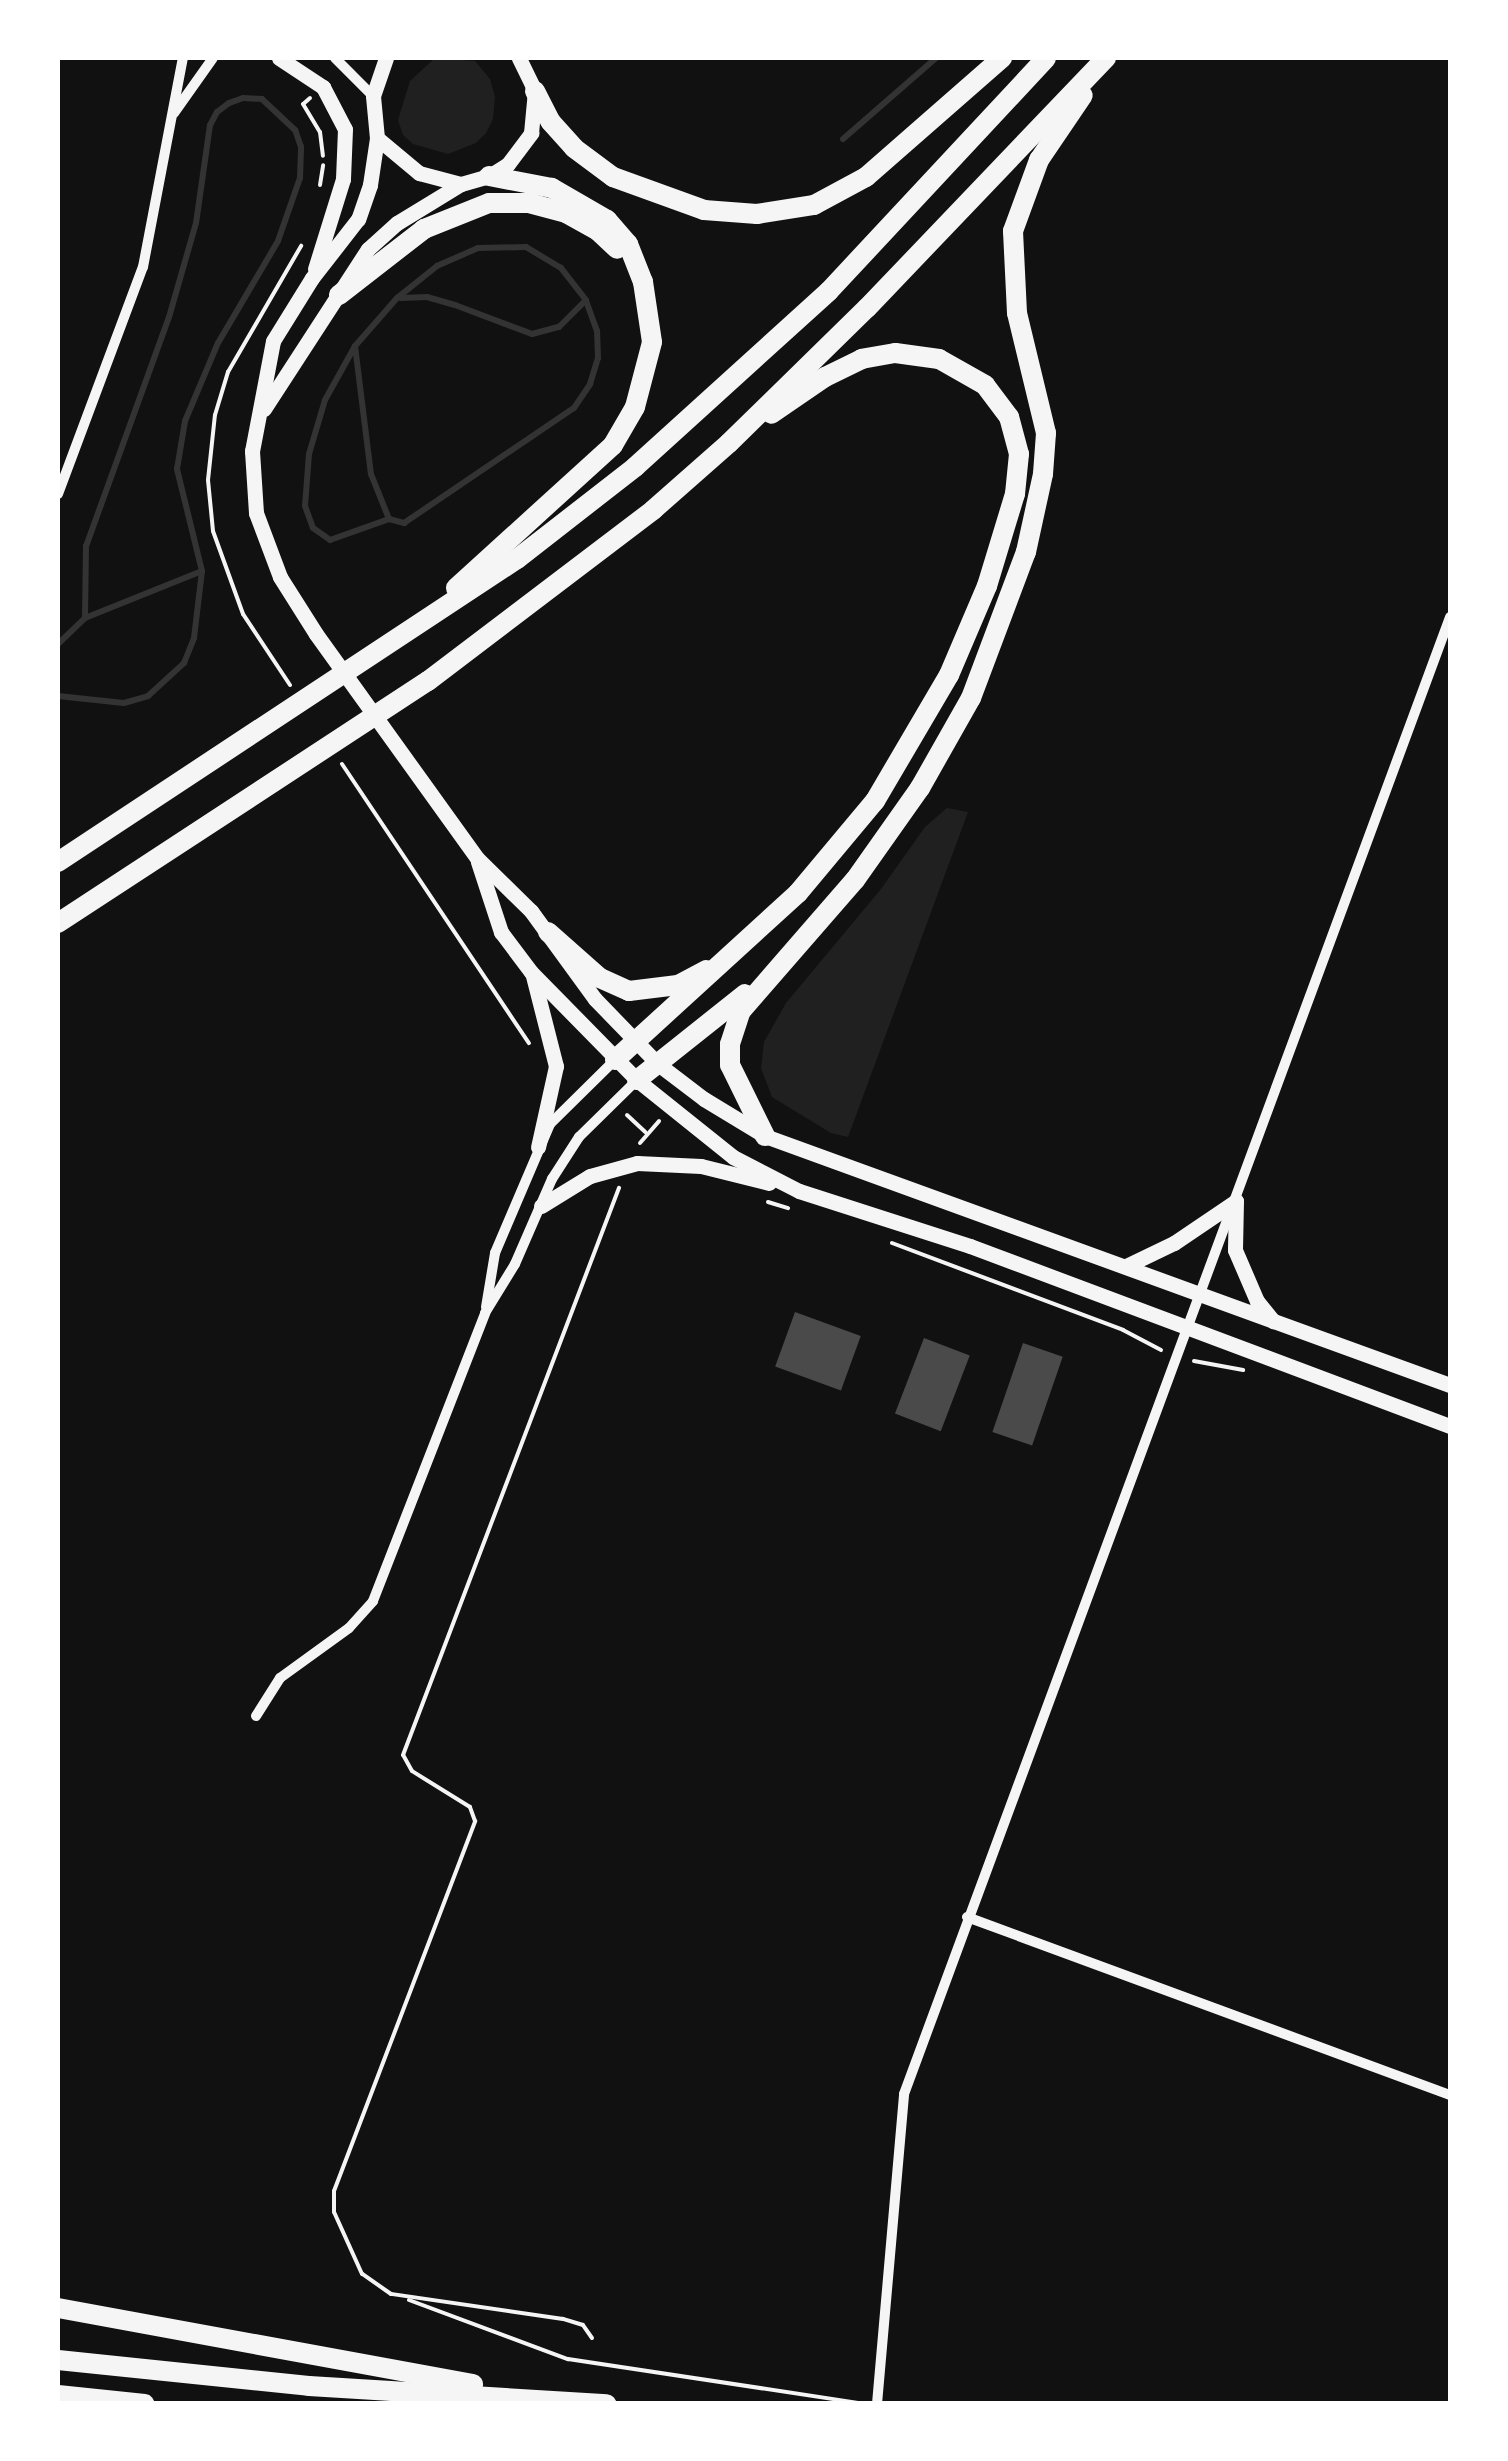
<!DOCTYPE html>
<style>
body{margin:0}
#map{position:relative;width:1508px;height:2461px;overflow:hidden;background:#111;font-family:Rubik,sans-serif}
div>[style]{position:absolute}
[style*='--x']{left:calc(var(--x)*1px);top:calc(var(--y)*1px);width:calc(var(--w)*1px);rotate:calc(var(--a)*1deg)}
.green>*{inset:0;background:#202020}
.stream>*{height:6px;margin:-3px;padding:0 3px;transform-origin:3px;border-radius:3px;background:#333}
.building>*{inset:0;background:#4a4a4a;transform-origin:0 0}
.path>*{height:4px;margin:-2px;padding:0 2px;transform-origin:2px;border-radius:2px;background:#f5f5f5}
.minor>*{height:10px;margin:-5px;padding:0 5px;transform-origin:5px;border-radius:5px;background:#f5f5f5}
.tertiary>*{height:15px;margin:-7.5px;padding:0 7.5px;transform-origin:7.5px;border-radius:7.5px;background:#f5f5f5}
.motorway>*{height:20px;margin:-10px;padding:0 10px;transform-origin:10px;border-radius:10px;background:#f5f5f5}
span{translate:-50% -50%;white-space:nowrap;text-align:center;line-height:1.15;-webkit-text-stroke:9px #fff;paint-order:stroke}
.frame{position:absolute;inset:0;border:60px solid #fff;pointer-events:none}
</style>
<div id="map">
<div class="green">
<div style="clip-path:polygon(435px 58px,475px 61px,490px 79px,495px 97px,493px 119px,486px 133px,476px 143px,448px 154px,413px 144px,403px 135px,398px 120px,410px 81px)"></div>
<div style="clip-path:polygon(947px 808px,968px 812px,848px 1137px,831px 1133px,772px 1097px,761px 1068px,764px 1042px,786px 1003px,881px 889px,925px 827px)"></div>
</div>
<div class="stream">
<div style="--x:843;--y:139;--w:123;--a:-41.1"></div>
<div style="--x:401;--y:298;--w:26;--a:-2"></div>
<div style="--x:427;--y:297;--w:29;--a:16"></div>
<div style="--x:455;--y:305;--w:82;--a:20.6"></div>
<div style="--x:532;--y:334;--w:28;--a:-15"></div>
<div style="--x:559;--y:327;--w:38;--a:-45"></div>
<div style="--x:355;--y:346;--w:129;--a:82.9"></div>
<div style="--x:371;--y:474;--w:48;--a:68.2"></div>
<div style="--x:389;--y:519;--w:16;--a:15"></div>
<div style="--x:404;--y:523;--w:205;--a:-34.1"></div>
<div style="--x:574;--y:408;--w:29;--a:-56"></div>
<div style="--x:590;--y:384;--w:27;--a:-73"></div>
<div style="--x:598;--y:358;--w:27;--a:-92"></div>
<div style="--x:597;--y:331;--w:33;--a:-110"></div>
<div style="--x:586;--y:300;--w:41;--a:-128"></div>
<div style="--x:561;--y:268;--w:41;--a:-149"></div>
<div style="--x:526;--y:247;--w:48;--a:178.8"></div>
<div style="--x:478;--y:248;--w:45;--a:156.3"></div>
<div style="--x:437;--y:266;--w:51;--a:141.3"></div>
<div style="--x:397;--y:298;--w:64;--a:131.2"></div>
<div style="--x:355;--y:346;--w:62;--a:119.1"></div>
<div style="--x:325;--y:400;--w:56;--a:106.5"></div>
<div style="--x:309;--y:454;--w:52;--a:94.4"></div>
<div style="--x:305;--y:506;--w:23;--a:70"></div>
<div style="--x:313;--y:528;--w:21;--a:35"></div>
<div style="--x:330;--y:540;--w:63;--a:-19.6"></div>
<div style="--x:58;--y:644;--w:37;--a:-44"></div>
<div style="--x:85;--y:618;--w:126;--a:-21.9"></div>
<div style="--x:58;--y:696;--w:66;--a:6.1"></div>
<div style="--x:124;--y:703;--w:25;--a:-16"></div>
<div style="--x:148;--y:696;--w:49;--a:-42.5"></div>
<div style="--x:184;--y:663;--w:27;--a:-68"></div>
<div style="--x:194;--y:638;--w:67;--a:-83.2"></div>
<div style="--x:202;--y:571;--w:105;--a:-103.8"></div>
<div style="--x:177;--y:469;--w:49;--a:-80.5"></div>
<div style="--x:185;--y:421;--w:85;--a:-67.1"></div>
<div style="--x:218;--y:343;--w:118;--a:-59.5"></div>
<div style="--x:278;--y:241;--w:67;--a:-70.8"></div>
<div style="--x:300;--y:178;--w:31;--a:-88"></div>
<div style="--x:301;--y:147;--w:18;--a:-109"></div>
<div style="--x:295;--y:130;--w:45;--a:-136.8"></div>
<div style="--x:262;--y:99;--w:19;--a:-177"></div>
<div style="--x:243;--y:98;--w:15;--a:160"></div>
<div style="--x:229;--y:103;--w:15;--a:143"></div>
<div style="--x:217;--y:112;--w:15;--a:118"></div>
<div style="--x:210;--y:125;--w:99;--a:98.1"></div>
<div style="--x:196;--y:223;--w:98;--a:106"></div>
<div style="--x:169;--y:317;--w:244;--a:109.9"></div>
<div style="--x:86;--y:546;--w:72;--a:90.8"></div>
</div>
<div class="building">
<div style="left:795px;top:1312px;width:70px;height:58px;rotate:20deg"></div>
<div style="left:924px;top:1338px;width:49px;height:81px;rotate:21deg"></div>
<div style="left:1023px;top:1343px;width:42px;height:94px;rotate:19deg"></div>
</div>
<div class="path">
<div style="--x:310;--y:98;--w:9;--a:139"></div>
<div style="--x:303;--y:104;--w:33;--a:59"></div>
<div style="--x:320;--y:132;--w:24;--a:83"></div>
<div style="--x:320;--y:185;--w:20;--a:-81"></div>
<div style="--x:290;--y:685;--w:85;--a:-123.5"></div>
<div style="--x:243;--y:614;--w:88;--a:-109.9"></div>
<div style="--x:213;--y:531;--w:51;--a:-95.6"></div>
<div style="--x:208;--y:480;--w:65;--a:-83.9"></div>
<div style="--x:215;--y:415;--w:45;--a:-73.2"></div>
<div style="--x:228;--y:372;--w:146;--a:-59.9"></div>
<div style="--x:342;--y:764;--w:336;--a:56.2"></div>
<div style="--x:627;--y:1115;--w:25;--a:43"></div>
<div style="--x:640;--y:1143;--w:29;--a:-49"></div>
<div style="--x:768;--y:1202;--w:21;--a:17"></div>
<div style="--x:892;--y:1243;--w:247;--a:20.6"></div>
<div style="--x:1123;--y:1330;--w:43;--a:27.8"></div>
<div style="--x:1194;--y:1361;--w:50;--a:10.4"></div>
<div style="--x:409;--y:2300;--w:170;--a:20.4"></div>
<div style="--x:568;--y:2359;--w:295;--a:8.6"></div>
<div style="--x:592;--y:2338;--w:16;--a:-125"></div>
<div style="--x:583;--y:2325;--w:21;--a:-163"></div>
<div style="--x:563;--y:2319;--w:174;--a:-171.7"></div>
<div style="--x:391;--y:2294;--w:35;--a:-145"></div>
<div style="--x:362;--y:2274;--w:68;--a:-114.3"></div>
<div style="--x:334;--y:2212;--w:21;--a:-90"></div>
<div style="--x:334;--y:2191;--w:396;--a:-69.1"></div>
<div style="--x:475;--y:1821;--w:15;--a:-110"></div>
<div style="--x:470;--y:1807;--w:68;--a:-148.2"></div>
<div style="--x:412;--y:1771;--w:18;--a:-119"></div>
<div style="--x:403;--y:1755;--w:607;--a:-69.15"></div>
</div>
<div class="minor">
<div style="--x:335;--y:58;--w:54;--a:45"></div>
<div style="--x:174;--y:113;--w:67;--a:-54.7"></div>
<div style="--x:58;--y:494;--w:242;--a:-69.5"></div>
<div style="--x:143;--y:267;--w:213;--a:-79.2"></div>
<div style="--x:486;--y:1307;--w:55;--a:-80.5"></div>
<div style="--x:495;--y:1253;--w:140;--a:-66.9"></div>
<div style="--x:550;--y:1124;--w:91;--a:-44.6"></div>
<div style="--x:256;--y:1716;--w:45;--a:-57.7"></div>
<div style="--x:280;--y:1678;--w:85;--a:-35.9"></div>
<div style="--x:349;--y:1628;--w:36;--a:-48"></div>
<div style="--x:373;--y:1601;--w:309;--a:-68.7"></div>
<div style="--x:485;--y:1313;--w:57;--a:-58.5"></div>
<div style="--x:515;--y:1264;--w:93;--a:-66.5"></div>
<div style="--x:552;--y:1179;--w:50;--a:-57.3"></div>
<div style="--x:579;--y:1137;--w:81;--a:-44.5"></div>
<div style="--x:967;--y:1917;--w:515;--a:20.23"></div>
<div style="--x:877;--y:2404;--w:311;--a:-85"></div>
<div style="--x:904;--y:2094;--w:1575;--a:-69.71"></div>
</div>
<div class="tertiary">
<div style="--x:279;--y:58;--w:53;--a:33.4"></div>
<div style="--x:323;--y:87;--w:47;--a:62.4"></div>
<div style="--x:345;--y:129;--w:50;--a:92.3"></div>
<div style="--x:343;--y:179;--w:94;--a:107.3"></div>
<div style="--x:386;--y:58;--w:40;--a:108.9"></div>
<div style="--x:373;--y:96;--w:42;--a:84.6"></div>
<div style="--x:377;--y:138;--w:55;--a:39.8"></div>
<div style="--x:419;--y:173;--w:43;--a:14.7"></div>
<div style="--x:461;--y:184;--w:29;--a:-16"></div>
<div style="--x:489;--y:176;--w:22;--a:-32"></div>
<div style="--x:508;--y:164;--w:39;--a:-53"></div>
<div style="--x:531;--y:133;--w:42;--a:-84.6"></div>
<div style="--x:535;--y:91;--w:37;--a:-116"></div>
<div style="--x:377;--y:138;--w:48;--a:98.5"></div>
<div style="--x:370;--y:185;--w:36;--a:109"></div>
<div style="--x:358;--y:219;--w:75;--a:127.9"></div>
<div style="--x:312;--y:278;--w:74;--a:121.8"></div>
<div style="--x:273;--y:341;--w:112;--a:100.8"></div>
<div style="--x:252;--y:451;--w:62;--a:86.3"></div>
<div style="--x:256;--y:513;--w:68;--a:69.4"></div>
<div style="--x:280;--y:577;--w:67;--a:57.7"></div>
<div style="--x:316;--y:634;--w:276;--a:54.3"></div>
<div style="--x:477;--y:858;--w:76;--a:44.5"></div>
<div style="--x:531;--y:911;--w:109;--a:54"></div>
<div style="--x:595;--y:999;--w:91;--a:45.9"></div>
<div style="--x:658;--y:1064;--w:58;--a:37.3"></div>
<div style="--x:704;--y:1099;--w:71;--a:31.2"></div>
<div style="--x:765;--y:1136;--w:729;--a:19.98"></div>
<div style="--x:264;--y:409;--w:191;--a:-57"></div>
<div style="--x:368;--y:249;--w:39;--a:-42"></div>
<div style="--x:397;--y:223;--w:75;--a:-31.4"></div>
<div style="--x:478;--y:862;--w:74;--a:71.8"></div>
<div style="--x:501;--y:932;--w:50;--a:53.1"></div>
<div style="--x:531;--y:972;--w:151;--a:45.5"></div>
<div style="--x:637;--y:1080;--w:123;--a:38.7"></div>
<div style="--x:733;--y:1157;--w:74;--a:27.3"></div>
<div style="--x:799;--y:1191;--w:180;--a:17.8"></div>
<div style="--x:970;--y:1246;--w:513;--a:20.56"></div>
<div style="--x:533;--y:976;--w:93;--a:75.7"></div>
<div style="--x:556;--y:1066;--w:83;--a:102.5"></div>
<div style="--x:1236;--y:1201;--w:49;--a:91.2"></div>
<div style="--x:1235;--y:1250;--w:56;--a:66.7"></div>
<div style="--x:1257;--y:1301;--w:26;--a:51"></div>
<div style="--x:541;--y:1206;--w:57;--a:-31.5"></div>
<div style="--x:590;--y:1176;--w:49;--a:-15.5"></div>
<div style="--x:637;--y:1163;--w:64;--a:2.7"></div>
<div style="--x:701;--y:1166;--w:70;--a:14"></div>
<div style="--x:1126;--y:1266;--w:53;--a:-25.6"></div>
<div style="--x:1174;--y:1243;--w:75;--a:-34.1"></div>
</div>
<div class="motorway">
<div style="--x:535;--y:91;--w:34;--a:63"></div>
<div style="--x:550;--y:121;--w:36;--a:48"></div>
<div style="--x:574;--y:148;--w:49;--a:36.6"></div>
<div style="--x:613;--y:177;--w:97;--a:19.9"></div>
<div style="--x:704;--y:210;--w:53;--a:4.3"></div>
<div style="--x:757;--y:214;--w:58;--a:-9"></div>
<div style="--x:814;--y:205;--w:59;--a:-28.3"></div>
<div style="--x:866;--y:177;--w:181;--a:-41.2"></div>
<div style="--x:339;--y:295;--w:108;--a:-37.8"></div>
<div style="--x:424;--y:229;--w:70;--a:-21.8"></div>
<div style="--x:489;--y:203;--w:40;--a:0"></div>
<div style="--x:529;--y:203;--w:38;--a:15"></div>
<div style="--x:566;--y:213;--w:37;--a:29"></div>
<div style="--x:598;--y:231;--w:26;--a:43"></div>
<div style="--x:456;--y:588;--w:212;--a:-42.3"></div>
<div style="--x:613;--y:445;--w:44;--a:-59.9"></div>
<div style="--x:635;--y:407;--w:67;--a:-75.3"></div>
<div style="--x:652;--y:342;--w:61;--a:-98.5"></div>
<div style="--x:643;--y:282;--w:41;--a:-111.5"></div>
<div style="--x:628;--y:244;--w:32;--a:-131"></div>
<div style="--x:607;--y:220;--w:64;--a:-149.8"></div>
<div style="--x:552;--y:188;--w:64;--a:-169.2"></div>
<div style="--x:58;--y:862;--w:550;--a:-33.43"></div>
<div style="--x:517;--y:559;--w:150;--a:-37.9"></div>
<div style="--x:635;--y:467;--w:262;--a:-42.2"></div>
<div style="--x:829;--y:291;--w:318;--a:-47"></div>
<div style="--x:58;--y:923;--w:442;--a:-33.2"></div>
<div style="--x:428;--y:681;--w:283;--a:-37.2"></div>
<div style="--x:653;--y:510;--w:101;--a:-41.4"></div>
<div style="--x:729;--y:443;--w:193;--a:-44.4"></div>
<div style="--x:867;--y:308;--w:346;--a:-46.3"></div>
<div style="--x:548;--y:932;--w:69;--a:41.5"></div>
<div style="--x:600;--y:978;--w:32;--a:24"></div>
<div style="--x:629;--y:991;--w:49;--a:-7"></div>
<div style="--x:678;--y:985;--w:32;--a:-28"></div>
<div style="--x:615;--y:1060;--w:248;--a:-42.4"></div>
<div style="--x:798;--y:893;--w:120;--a:-50.1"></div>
<div style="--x:875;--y:801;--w:146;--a:-59.6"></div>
<div style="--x:949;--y:675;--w:97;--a:-66.9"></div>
<div style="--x:987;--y:586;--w:96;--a:-73.1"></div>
<div style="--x:1015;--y:494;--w:40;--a:-84.3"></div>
<div style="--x:1019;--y:454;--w:38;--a:-105"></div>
<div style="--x:1009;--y:417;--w:40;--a:-127"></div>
<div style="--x:985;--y:385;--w:53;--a:-150.5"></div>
<div style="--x:939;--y:359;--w:44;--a:-172.2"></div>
<div style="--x:895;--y:353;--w:34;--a:170"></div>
<div style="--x:862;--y:359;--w:41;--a:154.1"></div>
<div style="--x:825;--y:377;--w:65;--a:145.6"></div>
<div style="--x:637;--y:1080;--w:138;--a:-38.5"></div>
<div style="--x:765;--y:1136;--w:79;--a:-116.2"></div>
<div style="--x:730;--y:1065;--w:21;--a:-90"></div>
<div style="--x:730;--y:1044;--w:35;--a:-72"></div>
<div style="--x:741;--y:1011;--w:174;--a:-49"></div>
<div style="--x:855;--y:880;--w:113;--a:-54.8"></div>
<div style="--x:920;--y:788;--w:103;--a:-60.5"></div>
<div style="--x:971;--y:698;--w:156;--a:-69.4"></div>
<div style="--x:1026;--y:552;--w:80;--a:-77.7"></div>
<div style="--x:1043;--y:474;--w:41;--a:-85.8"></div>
<div style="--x:1046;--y:433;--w:123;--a:-103.6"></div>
<div style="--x:1017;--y:313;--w:82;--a:-92.8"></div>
<div style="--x:1013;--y:231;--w:76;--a:-69.9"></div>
<div style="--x:1039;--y:160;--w:78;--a:-55.9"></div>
<div style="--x:58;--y:2308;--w:422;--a:10.4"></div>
<div style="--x:58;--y:2360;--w:252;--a:5.9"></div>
<div style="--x:309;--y:2386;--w:298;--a:3.5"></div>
<div style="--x:58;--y:2395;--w:87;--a:5.9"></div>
</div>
<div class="frame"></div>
</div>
